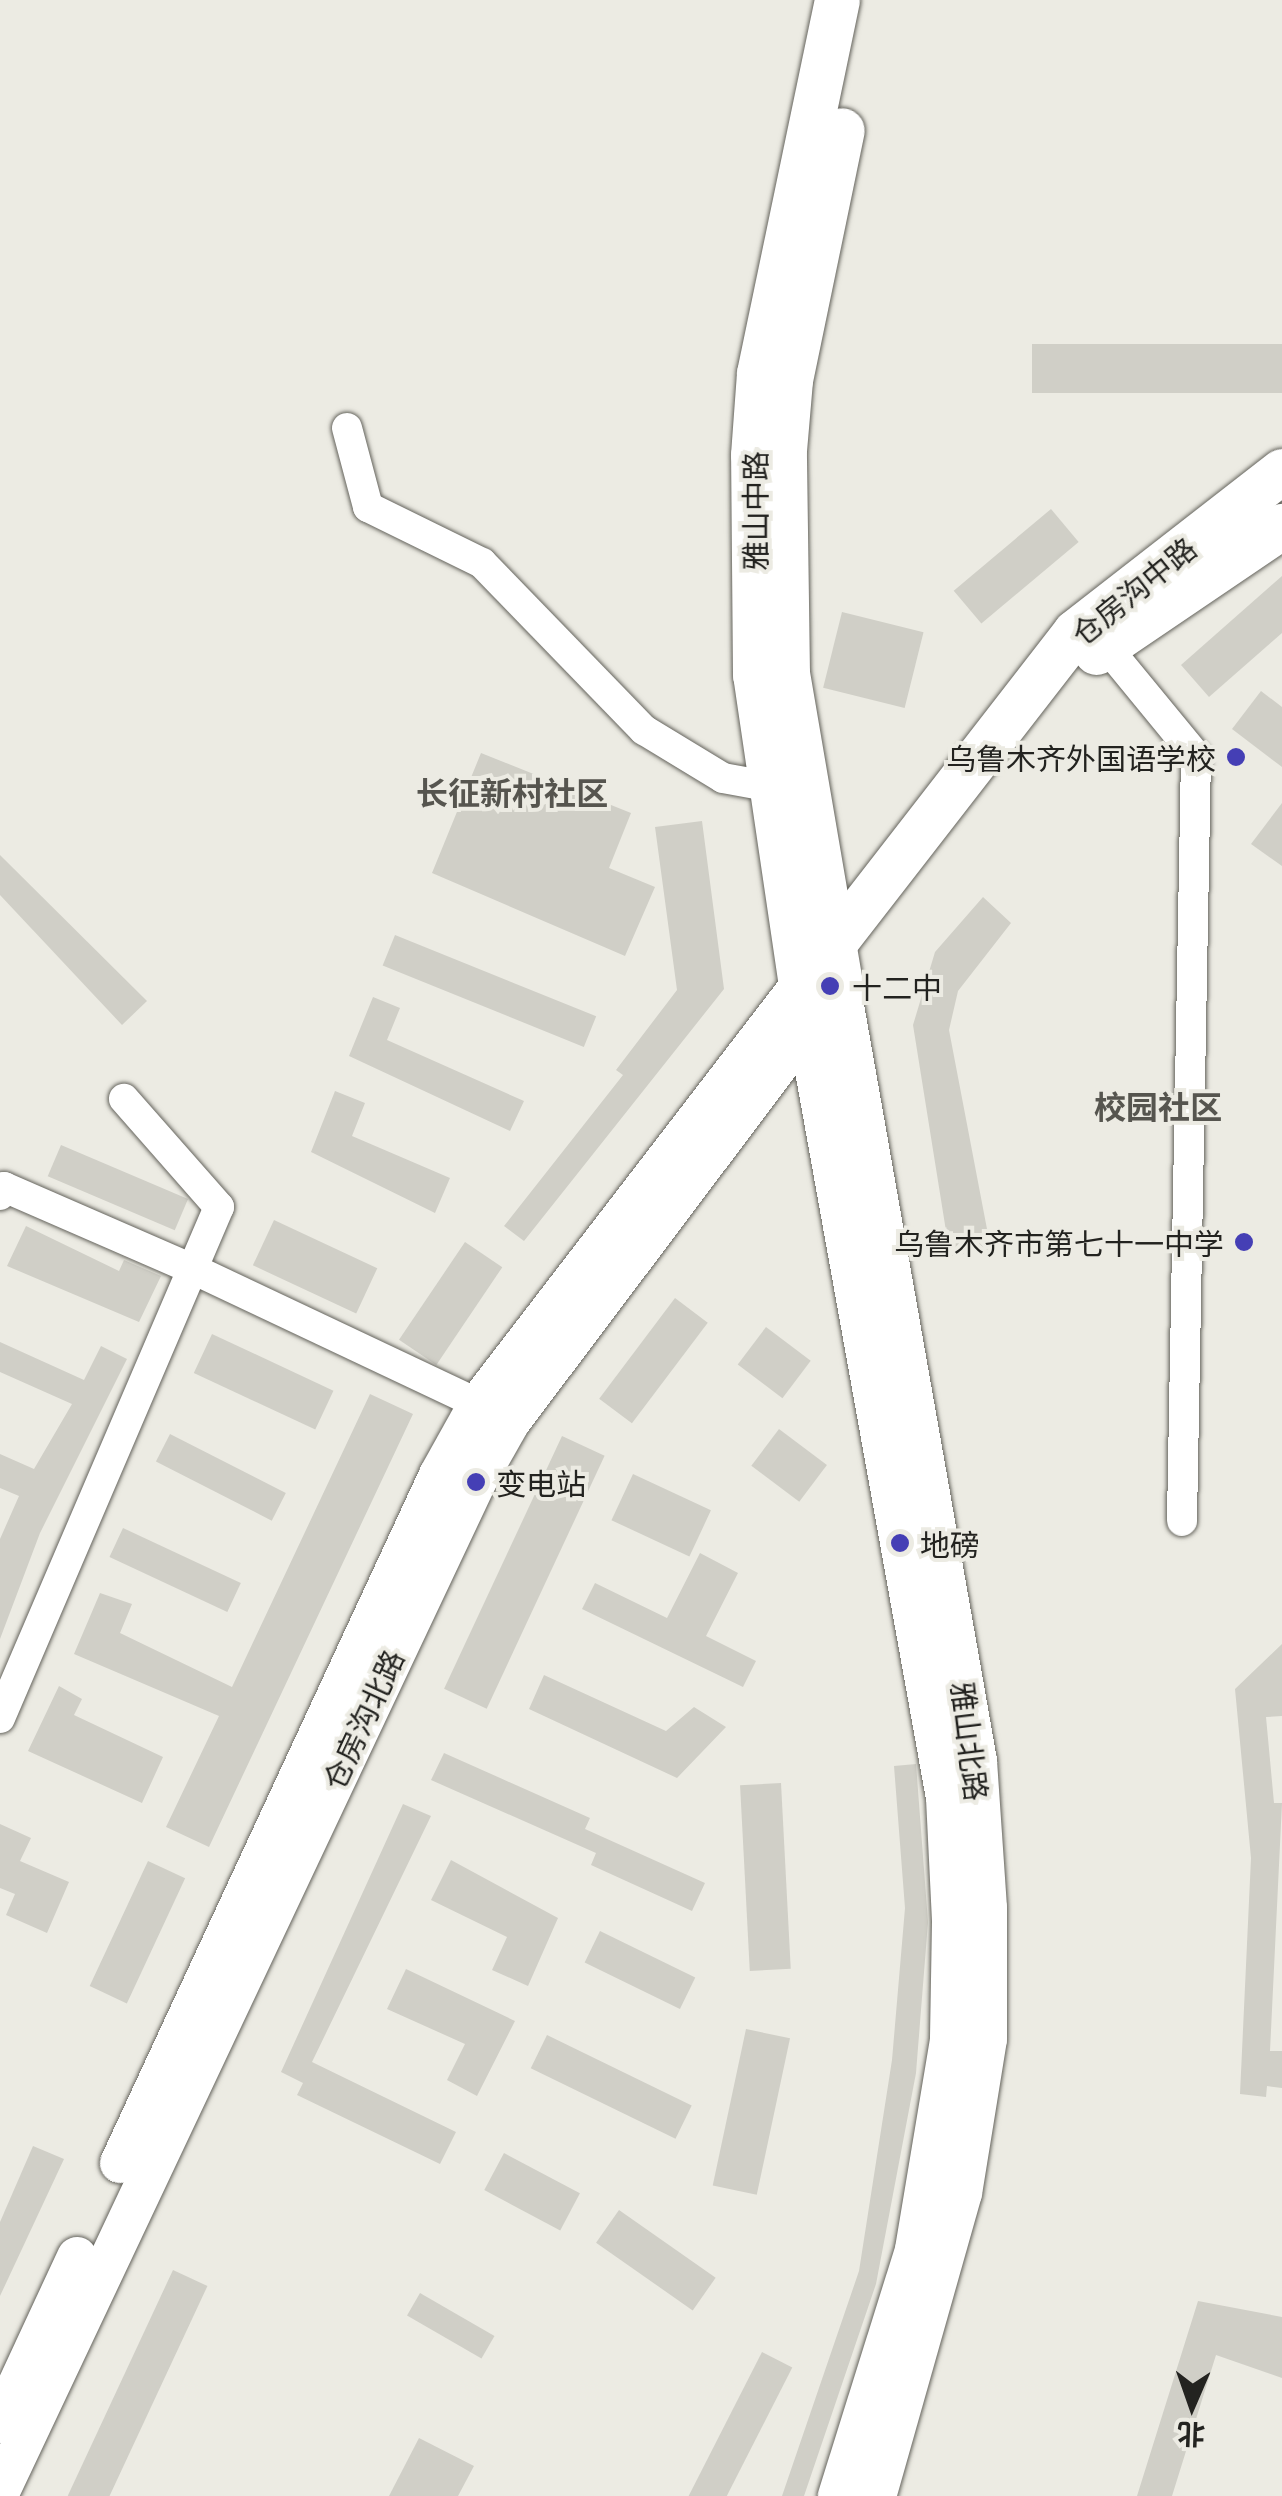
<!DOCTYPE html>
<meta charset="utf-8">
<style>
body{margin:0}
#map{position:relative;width:1282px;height:2496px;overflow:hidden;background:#ecebe3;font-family:Georgia,"Noto Sans SC",serif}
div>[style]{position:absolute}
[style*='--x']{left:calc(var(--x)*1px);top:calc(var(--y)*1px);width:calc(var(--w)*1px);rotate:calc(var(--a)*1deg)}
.building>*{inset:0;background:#d0cfc7;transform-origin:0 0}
.roads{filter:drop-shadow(0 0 2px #64635c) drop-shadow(0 0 2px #64635c)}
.minor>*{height:30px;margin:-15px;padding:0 15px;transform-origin:15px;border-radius:15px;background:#fff}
.major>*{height:40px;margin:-20px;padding:0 20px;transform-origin:20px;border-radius:20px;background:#fff}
.highway>*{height:45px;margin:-22.5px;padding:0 22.5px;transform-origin:22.5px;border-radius:22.5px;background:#fff}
.dots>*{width:28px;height:28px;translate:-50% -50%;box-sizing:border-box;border:5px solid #ecebe3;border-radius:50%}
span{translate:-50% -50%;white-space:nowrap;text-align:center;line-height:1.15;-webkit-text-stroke:8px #ecebe3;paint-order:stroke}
.street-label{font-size:30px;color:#232320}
.poi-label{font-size:30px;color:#232320}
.right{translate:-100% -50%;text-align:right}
.left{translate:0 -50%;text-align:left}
.neighbourhood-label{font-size:32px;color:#56554f;font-weight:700}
.north{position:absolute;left:1142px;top:2356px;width:100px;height:100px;-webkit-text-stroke:8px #ecebe3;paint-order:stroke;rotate:182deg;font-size:28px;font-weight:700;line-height:40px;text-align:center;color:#232320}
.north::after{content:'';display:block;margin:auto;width:35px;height:45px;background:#232320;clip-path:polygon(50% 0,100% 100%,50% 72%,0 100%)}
</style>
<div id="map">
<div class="building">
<div style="left:1282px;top:344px;width:49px;height:250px;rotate:90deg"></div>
<div style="left:1051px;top:509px;width:43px;height:127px;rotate:50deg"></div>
<div style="clip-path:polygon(1282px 576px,1282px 633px,1209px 697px,1181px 665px)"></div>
<div style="left:842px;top:612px;width:84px;height:78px;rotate:14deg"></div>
<div style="clip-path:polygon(1261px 691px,1282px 707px,1282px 767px,1232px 729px)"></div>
<div style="clip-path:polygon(481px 753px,631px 813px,609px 868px,655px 887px,625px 956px,432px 873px)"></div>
<div style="clip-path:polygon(1282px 803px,1282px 866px,1251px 844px)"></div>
<div style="clip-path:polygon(702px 821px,724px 989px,524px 1241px,504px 1226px,623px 1075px,616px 1070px,677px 990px,655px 827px)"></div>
<div style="clip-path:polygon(0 855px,147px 1001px,122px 1025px,0 895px)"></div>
<div style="clip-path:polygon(983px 897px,1011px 923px,958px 991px,949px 1030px,991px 1250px,950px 1256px,913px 1025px,935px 952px)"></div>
<div style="left:395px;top:935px;width:217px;height:33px;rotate:22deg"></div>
<div style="clip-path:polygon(373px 997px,400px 1008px,387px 1040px,524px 1101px,510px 1131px,349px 1056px)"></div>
<div style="clip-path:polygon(335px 1091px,365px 1103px,352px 1136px,450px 1178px,435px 1213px,311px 1152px)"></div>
<div style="left:61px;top:1145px;width:138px;height:34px;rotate:23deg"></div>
<div style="left:274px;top:1220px;width:114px;height:50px;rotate:25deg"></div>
<div style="clip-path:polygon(26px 1226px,119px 1271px,124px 1260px,161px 1276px,139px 1322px,7px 1266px)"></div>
<div style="left:465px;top:1242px;width:45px;height:118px;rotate:34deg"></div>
<div style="left:675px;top:1298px;width:41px;height:126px;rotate:37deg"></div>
<div style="left:766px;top:1327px;width:56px;height:47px;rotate:37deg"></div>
<div style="left:212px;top:1334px;width:134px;height:43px;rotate:25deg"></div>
<div style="clip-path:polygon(0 1342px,84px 1380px,101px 1346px,127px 1359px,40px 1533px,0 1639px,0 1539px,19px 1496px,0 1488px,0 1454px,34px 1469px,72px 1404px,0 1372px)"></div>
<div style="clip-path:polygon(370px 1394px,413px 1414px,209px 1847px,166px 1827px,219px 1716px,74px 1654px,100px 1593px,132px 1604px,120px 1633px,232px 1687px)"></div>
<div style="left:779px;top:1429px;width:60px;height:46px;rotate:37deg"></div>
<div style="left:170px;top:1434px;width:130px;height:31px;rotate:27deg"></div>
<div style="left:562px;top:1436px;width:47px;height:279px;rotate:25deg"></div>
<div style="left:633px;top:1474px;width:86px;height:51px;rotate:25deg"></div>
<div style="left:123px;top:1528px;width:130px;height:32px;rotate:25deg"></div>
<div style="clip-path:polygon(700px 1553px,738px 1573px,706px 1636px,756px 1661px,743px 1687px,582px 1609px,595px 1583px,667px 1618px)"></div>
<div style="clip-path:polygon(1282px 1644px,1282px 1716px,1266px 1717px,1274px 1803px,1282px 1803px,1270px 2051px,1282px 2051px,1282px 2088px,1267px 2086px,1266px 2097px,1240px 2094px,1251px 1858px,1235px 1689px)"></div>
<div style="clip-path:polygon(544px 1675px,666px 1731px,694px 1707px,726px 1727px,677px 1778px,529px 1709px)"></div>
<div style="clip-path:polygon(59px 1686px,82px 1699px,74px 1715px,163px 1757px,142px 1803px,28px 1751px)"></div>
<div style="clip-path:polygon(444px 1753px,590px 1818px,585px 1829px,705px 1883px,692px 1911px,591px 1865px,596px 1853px,431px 1780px)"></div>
<div style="clip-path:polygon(916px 1764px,928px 1922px,916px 2073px,876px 2284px,804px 2496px,782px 2496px,859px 2271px,892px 2060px,905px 1908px,894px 1766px)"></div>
<div style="left:781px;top:1783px;width:186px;height:41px;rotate:87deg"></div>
<div style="clip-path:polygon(403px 1804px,431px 1816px,312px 2062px,456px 2132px,440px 2164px,297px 2095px,303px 2083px,281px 2072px)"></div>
<div style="clip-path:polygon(0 1824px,31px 1838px,20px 1861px,69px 1882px,47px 1933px,6px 1915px,15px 1894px,0 1888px)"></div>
<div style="clip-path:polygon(451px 1860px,558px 1918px,528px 1986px,492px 1970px,507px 1937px,431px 1900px)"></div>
<div style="left:148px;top:1861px;width:41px;height:138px;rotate:25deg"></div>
<div style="left:600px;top:1931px;width:106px;height:35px;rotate:26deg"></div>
<div style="clip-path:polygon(406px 1969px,515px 2021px,477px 2096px,447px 2080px,465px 2044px,387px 2009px)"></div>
<div style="left:746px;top:2029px;width:45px;height:160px;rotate:12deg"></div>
<div style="left:547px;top:2035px;width:161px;height:37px;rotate:26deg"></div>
<div style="clip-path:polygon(33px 2146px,64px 2159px,0 2296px,0 2222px)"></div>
<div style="left:504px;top:2153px;width:86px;height:42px;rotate:28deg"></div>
<div style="left:619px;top:2210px;width:118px;height:40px;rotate:35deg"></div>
<div style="left:173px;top:2270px;width:38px;height:249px;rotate:25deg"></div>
<div style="left:420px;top:2293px;width:86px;height:26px;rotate:30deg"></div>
<div style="clip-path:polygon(1198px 2301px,1282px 2317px,1282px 2378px,1216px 2355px,1172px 2496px,1137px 2496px)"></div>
<div style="left:762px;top:2352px;width:34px;height:163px;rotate:27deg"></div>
<div style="clip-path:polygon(419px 2438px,474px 2466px,458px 2496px,389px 2496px)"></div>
</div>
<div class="roads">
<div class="minor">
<div style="--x:347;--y:428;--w:82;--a:75.1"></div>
<div style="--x:368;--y:507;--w:127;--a:26.2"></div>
<div style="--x:482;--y:563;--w:233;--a:45.9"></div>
<div style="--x:644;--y:730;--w:92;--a:31.3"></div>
<div style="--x:723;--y:778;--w:50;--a:10.4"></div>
<div style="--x:1095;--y:633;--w:159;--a:50.6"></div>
<div style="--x:1196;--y:756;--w:765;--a:91.05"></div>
<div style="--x:0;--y:1195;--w:9;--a:-63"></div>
<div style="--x:4;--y:1187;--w:206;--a:23.5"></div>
<div style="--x:193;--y:1269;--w:334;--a:25.3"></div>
<div style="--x:0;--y:1718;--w:556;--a:-66.8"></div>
<div style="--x:219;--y:1207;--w:144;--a:-131.3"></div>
</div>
<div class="major">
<div style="--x:840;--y:983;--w:790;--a:80.01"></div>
<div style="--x:977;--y:1761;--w:147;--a:86.1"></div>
<div style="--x:987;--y:1908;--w:131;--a:90"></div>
<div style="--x:987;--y:2039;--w:156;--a:99.2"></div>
<div style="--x:962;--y:2193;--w:315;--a:105.8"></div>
<div style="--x:807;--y:1026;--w:784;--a:79.79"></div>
<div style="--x:946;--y:1798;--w:124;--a:87.2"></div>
<div style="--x:952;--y:1922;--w:118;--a:91"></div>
<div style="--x:950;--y:2040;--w:213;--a:99.5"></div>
<div style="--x:915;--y:2250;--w:258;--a:107.4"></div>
<div style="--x:120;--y:2163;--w:758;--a:-65.12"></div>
<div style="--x:439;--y:1475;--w:82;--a:-60.9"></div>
<div style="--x:479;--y:1403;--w:551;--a:-52.44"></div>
<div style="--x:0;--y:2423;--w:183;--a:-65.1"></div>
<div style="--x:0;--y:2491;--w:1116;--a:-64.74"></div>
<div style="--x:476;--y:1482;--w:69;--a:-60.5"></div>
<div style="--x:510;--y:1422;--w:521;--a:-53.04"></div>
</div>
<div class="highway">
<div style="--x:1096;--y:652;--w:225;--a:-34.1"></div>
<div style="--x:823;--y:957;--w:411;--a:-52.2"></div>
<div style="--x:1075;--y:632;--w:262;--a:-37.9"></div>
<div style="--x:840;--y:983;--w:314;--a:-99.7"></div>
<div style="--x:787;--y:674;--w:224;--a:-90.8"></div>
<div style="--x:784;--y:450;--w:70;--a:-85.1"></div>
<div style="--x:790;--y:380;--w:255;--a:-78.3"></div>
<div style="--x:807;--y:1026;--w:355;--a:-98.4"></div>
<div style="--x:755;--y:675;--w:220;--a:-90.5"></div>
<div style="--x:753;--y:455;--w:82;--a:-85.8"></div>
<div style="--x:759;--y:373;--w:381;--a:-78.2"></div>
</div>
</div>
<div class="dots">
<div style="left:1236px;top:757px;background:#453fb5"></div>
<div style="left:830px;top:986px;background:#453fb5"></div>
<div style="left:1244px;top:1242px;background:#453fb5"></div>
<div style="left:476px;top:1482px;background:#453fb5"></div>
<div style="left:900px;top:1543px;background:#453fb5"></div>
</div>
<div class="street-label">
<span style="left:754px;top:511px;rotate:-90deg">雅山中路</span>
<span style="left:1133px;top:590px;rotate:-39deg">仓房沟中路</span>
<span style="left:362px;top:1719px;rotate:-65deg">仓房沟北路</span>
<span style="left:971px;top:1741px;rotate:83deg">雅山北路</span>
</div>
<div class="poi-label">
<span class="right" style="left:1216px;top:757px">乌鲁木齐外国语学校</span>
<span class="left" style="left:852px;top:986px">十二中</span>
<span class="right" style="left:1224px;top:1242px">乌鲁木齐市第七十一中学</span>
<span class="left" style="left:496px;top:1482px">变电站</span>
<span class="left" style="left:920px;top:1543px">地磅</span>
</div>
<div class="neighbourhood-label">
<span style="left:512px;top:791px">长征新村社区</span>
<span style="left:1158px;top:1105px">校园社区</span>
</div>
<div class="north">北</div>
</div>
